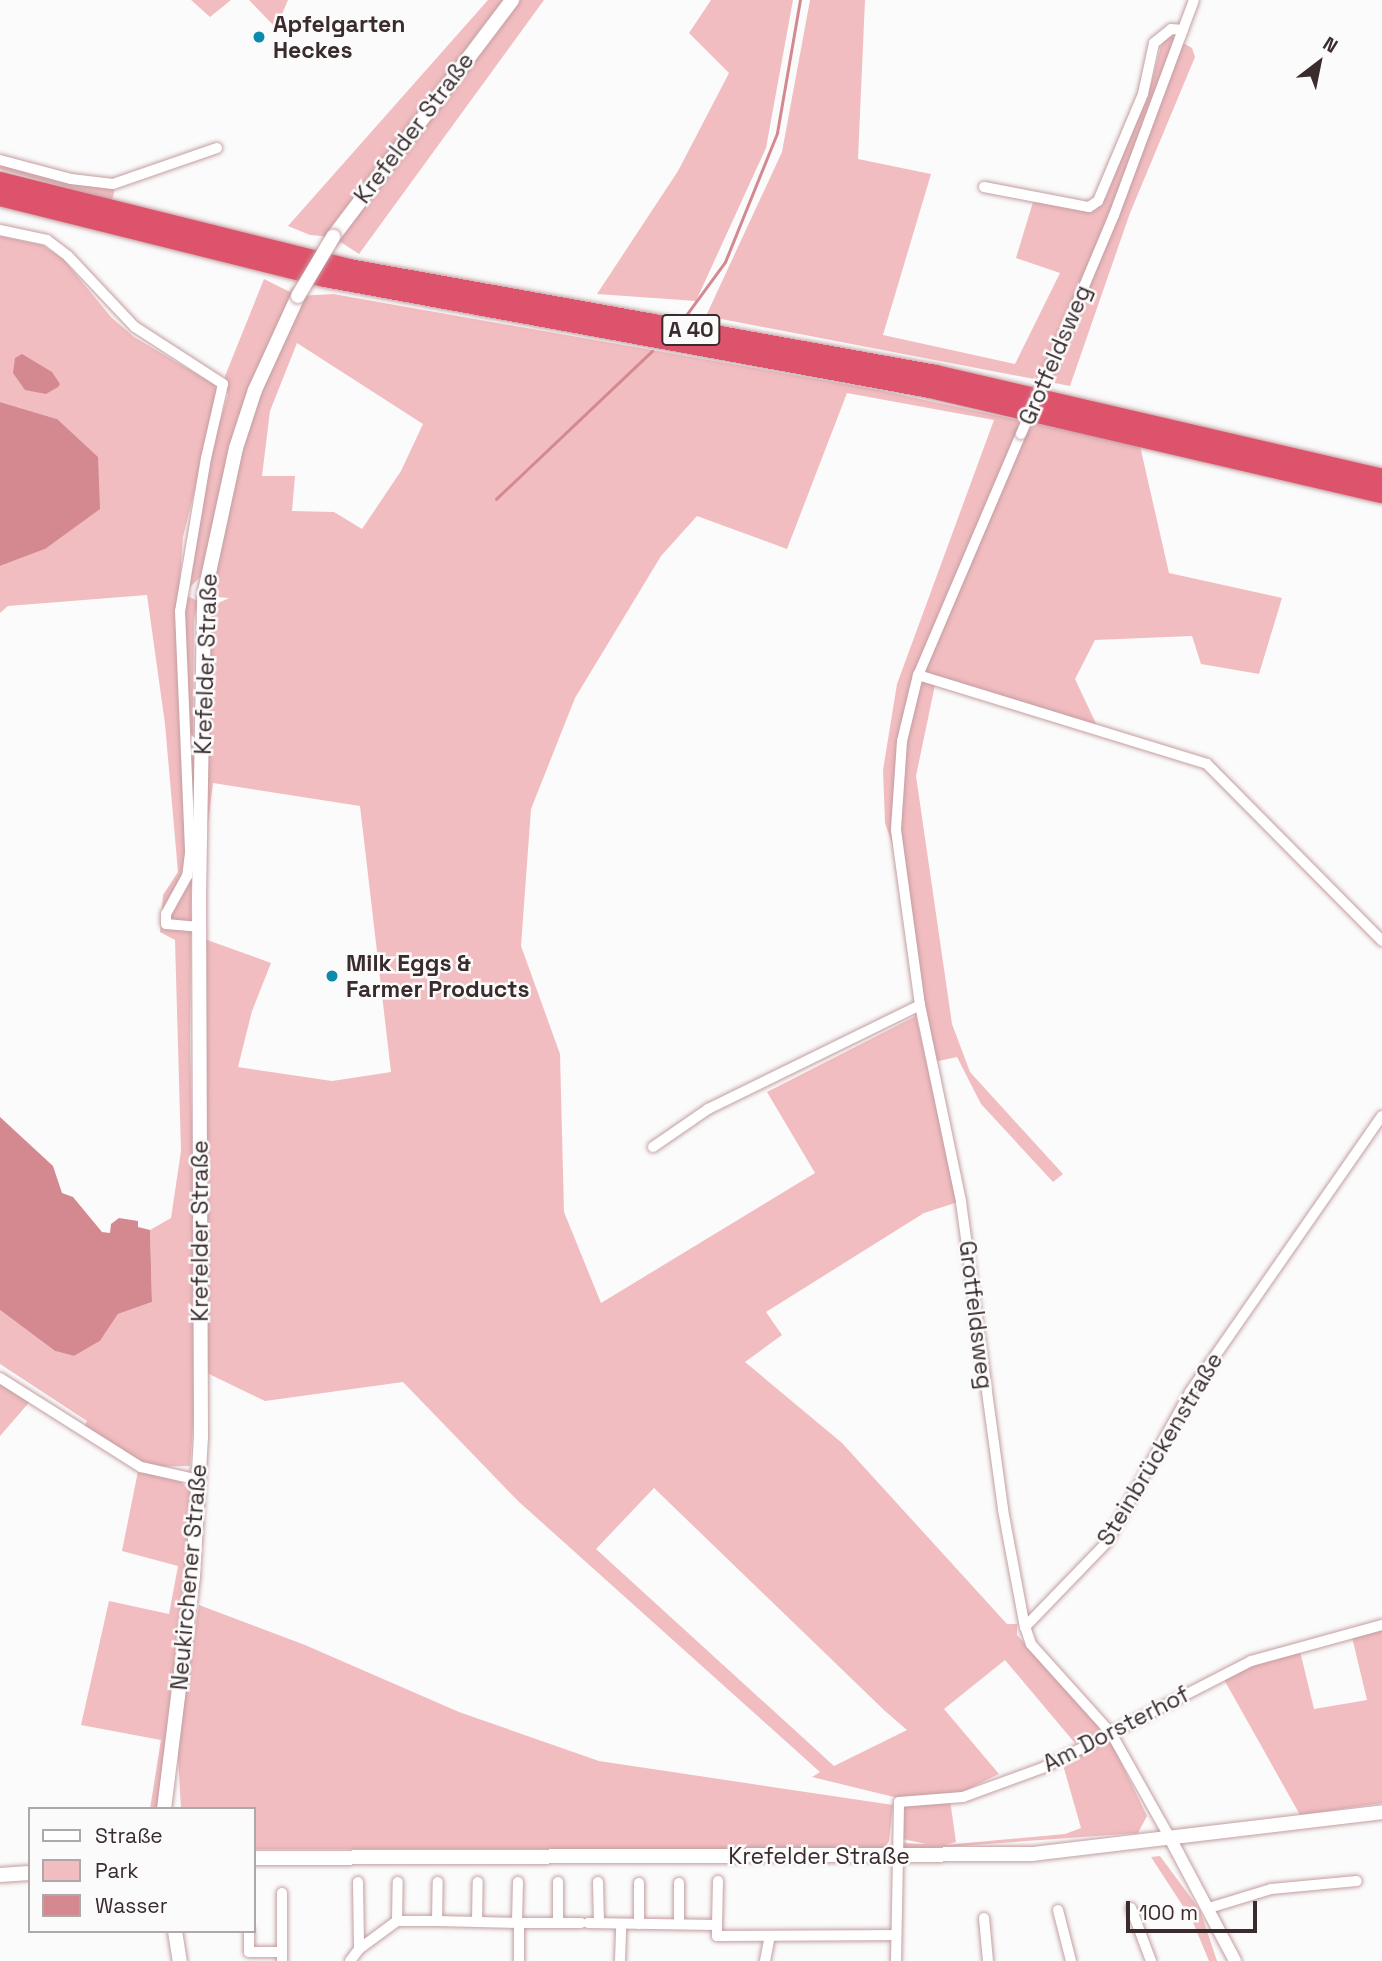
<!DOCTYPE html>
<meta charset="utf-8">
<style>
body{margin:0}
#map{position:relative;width:1382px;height:1961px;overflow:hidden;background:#fbfbfb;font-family:"Space Grotesk",sans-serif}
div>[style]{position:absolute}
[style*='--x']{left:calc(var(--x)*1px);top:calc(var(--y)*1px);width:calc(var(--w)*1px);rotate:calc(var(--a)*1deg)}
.green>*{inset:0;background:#f1bdc1}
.water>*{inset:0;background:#d48991}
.stream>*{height:2.5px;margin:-1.25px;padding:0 1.25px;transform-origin:1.25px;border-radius:1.25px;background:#d48991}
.roads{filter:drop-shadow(0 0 2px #c49ea1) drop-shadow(0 0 2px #c49ea1)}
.minor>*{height:10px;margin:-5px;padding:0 5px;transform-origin:5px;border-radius:5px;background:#fff}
.tertiary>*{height:12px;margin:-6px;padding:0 6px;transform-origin:6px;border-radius:6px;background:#fff}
.secondary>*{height:14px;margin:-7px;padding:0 7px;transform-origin:7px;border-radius:7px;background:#fff}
.motorway>*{height:18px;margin:-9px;padding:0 9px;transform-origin:9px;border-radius:9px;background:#de536c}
.bridges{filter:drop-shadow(0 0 2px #c49ea1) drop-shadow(0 0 2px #c49ea1)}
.minor-bridge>*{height:10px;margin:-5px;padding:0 5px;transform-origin:5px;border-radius:5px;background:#fff}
.secondary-bridge>*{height:14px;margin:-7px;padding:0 7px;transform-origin:7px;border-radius:7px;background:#fff}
.dots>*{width:19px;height:19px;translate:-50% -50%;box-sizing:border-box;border:4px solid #fbfbfb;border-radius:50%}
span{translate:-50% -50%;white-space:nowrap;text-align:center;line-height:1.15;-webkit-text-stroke:5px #fbfbfb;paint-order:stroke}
.shield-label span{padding:2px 5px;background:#fbfbfb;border:2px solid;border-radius:5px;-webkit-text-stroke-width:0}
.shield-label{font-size:21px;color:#3a2b2d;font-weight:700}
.poi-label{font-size:23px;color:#3a2b2d;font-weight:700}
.left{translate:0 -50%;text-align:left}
.street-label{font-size:23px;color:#3a2b2d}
.legend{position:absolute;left:28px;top:1807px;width:228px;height:126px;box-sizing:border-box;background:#fbfbfb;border:2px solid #aea8a9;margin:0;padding:9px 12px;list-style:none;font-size:21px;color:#3a2b2d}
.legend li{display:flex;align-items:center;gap:14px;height:35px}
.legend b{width:35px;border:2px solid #aea8a9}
.north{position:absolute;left:1284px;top:28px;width:70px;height:70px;-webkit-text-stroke:5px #fbfbfb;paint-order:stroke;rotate:32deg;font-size:19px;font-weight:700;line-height:28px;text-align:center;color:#3a2b2d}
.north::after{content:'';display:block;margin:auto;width:24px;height:32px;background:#3a2b2d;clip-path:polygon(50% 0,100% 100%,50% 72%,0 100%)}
.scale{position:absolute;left:1126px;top:1901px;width:131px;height:32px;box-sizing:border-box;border:4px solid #3a2b2d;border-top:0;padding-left:9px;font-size:21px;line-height:24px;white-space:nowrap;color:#3a2b2d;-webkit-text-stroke:5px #fbfbfb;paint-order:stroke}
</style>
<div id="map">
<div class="green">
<div style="clip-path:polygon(191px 0,231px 0,210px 17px)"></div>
<div style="clip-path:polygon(249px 0,288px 0,276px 28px)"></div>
<div style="clip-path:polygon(488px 0,544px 0,359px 254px,333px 237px,310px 235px,288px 226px)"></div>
<div style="clip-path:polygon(711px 0,793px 0,766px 148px,696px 301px,597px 294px,678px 171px,729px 73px,689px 33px)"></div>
<div style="clip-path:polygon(810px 0,865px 0,858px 159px,931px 174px,883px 335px,1015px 364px,1060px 273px,1016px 258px,1033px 202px,1096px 210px,1106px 197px,1152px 81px,1161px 46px,1169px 35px,1192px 48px,1195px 57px,1130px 213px,1070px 386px,706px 316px,782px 152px)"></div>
<div style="clip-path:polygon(0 164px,54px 179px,115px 189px,112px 200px,0 169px)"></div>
<div style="clip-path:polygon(0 236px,42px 245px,63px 259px,111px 317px,134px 337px,215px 385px,218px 397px,183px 537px,179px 592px,198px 601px,194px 620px,190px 1038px,197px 1374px,190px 1466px,141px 1467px,83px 1429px,87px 1421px,0 1364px,0 1310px,55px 1351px,74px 1356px,100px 1341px,118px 1314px,152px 1302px,150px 1230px,171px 1218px,181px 1151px,175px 940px,160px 932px,163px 895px,178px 872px,165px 724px,147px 595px,8px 606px,0 613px,0 566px,45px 549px,57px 419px,0 402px)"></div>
<div style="clip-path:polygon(evenodd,264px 279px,298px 296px,333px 294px,873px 389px,1140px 446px,1169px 573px,1282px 598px,1259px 674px,1201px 664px,1192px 636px,1095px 640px,1075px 679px,1098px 728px,936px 680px,916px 776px,952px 1024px,970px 1072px,1063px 1174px,1053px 1182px,981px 1104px,957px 1057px,934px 1062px,904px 878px,885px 823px,883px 770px,897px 684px,994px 420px,847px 393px,787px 549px,697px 516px,661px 556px,575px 698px,531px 809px,521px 946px,560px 1054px,564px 1212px,601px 1303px,815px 1173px,767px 1092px,916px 1016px,958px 1202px,924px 1213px,766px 1312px,782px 1335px,745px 1362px,842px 1443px,1007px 1624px,1017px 1624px,1017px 1635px,1100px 1726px,1098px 1736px,1079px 1748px,1005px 1660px,944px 1709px,999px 1774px,962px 1792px,898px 1798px,812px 1777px,820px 1772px,518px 1501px,403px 1382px,265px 1401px,207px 1373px,199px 937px,271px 963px,252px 1011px,238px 1067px,332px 1081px,391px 1072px,360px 806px,213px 783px,199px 897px,203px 708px,212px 613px,216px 604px,229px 598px,204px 596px,207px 571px,190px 587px,210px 453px,228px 395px,225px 376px,264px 279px,297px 343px,423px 424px,401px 471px,362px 529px,334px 512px,292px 511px,295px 476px,262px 476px,270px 411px,297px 343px,264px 279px,654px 1488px,885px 1711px,907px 1730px,834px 1766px,596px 1549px,654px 1488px)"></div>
<div style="clip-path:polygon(0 1378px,33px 1398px,0 1436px)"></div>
<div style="clip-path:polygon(138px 1471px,181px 1482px,193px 1493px,158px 1809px,150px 1809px,161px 1740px,81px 1725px,109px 1601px,169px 1614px,178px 1566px,122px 1551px)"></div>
<div style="clip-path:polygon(199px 1605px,305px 1645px,459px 1712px,599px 1761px,893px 1805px,889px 1841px,884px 1849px,254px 1849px,254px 1809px,181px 1809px,177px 1740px)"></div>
<div style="clip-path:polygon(1382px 1625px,1382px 1803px,1300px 1815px,1222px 1676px,1299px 1647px,1314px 1709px,1367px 1700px,1351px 1633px)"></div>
<div style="clip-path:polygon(1109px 1738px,1147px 1816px,1138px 1833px,903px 1850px,901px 1843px,926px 1844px,903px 1839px,903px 1806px,950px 1800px,956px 1842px,945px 1845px,1065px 1834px,1081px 1828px,1061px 1758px)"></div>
<div style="clip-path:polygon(1160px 1856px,1200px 1910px,1217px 1961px,1209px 1961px,1192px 1920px,1151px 1857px)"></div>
</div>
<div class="water">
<div style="clip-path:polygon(22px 354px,52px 372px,60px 384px,58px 387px,46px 394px,25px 390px,13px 373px,15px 358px)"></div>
<div style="clip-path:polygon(0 402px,57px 419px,98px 457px,100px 509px,45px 549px,0 566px)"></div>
<div style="clip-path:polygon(0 1117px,53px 1166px,62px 1193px,73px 1197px,102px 1232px,110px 1233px,111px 1224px,119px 1218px,138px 1221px,138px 1227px,150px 1230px,152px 1302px,118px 1314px,100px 1341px,74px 1356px,55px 1351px,0 1310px)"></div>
</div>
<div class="stream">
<div style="--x:687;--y:314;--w:64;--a:-53.8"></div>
<div style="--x:725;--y:262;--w:139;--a:-68"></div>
<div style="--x:777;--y:133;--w:135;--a:-80.2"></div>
<div style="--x:496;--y:499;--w:215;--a:-43.5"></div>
</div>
<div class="roads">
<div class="minor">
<div style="--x:0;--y:160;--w:73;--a:15"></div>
<div style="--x:71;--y:179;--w:42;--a:6.8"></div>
<div style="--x:113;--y:184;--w:110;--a:-19.1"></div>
<div style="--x:984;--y:187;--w:107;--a:10.8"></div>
<div style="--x:1089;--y:207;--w:11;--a:-34"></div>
<div style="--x:1098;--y:201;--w:116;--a:-67.2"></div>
<div style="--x:1143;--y:94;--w:52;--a:-77.8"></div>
<div style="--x:1154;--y:43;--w:22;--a:-39"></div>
<div style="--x:1171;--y:29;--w:12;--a:5"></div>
<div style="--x:0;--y:230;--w:48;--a:12"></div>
<div style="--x:47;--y:240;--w:26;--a:37"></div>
<div style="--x:68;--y:256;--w:98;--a:46.7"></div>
<div style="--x:135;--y:327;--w:105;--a:32.9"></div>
<div style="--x:223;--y:384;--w:76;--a:102.9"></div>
<div style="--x:206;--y:458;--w:155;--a:99.6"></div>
<div style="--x:180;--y:611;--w:242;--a:87.6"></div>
<div style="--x:190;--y:853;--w:23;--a:97"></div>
<div style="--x:187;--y:876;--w:43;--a:118.9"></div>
<div style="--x:166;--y:914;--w:10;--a:90"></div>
<div style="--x:166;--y:924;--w:33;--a:5"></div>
<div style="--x:1048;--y:372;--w:170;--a:-67.2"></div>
<div style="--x:1114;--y:215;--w:229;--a:-69.6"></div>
<div style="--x:1021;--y:434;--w:262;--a:113.1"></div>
<div style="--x:918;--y:675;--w:68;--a:103.6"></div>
<div style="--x:902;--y:741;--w:89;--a:93.9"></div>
<div style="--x:896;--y:830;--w:177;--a:82.2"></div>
<div style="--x:920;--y:1005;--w:201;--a:78.2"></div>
<div style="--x:961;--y:1202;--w:311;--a:82.2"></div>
<div style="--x:1003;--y:1510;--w:119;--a:79.4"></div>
<div style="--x:918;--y:675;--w:302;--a:17.1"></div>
<div style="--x:1207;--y:764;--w:249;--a:45.3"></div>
<div style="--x:653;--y:1147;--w:67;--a:-34.6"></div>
<div style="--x:708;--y:1109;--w:236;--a:-26.1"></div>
<div style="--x:0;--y:1378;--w:167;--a:32.3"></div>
<div style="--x:141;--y:1467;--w:59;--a:12.6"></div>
<div style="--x:1170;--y:1838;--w:120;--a:-119.3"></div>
<div style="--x:1111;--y:1733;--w:120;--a:-132"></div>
<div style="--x:1031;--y:1644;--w:18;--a:-109"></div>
<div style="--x:1025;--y:1627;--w:118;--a:-46"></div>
<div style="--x:1107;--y:1542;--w:171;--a:-61"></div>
<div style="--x:1190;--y:1392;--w:336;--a:-55.2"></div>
<div style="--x:358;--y:1882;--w:67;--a:89.1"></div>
<div style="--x:598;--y:1882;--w:41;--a:88.6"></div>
<div style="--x:679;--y:1883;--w:41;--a:90"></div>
<div style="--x:282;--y:1893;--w:68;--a:90"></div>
<div style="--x:1131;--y:1908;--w:57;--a:69.3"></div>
<div style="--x:1209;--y:1908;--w:65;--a:-17"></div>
<div style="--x:1271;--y:1889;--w:86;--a:-5.3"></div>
<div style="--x:1058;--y:1910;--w:53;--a:75.7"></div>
<div style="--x:984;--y:1918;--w:43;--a:84.7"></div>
<div style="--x:397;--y:1921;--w:39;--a:-89"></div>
<div style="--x:437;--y:1921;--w:39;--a:-89"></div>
<div style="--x:477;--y:1921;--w:39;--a:-89"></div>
<div style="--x:517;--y:1922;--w:40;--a:-88.6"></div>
<div style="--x:519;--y:1923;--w:62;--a:0"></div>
<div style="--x:558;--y:1923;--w:41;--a:-90"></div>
<div style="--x:588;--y:1923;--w:129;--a:0.9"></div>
<div style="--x:717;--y:1925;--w:11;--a:90"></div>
<div style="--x:717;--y:1936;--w:179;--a:-0.3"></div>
<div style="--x:639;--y:1924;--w:41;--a:-90"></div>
<div style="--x:717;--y:1925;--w:44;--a:-88.7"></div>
<div style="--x:249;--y:1931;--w:21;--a:90"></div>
<div style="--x:249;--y:1952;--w:33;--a:0"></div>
<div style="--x:350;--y:1961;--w:15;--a:-53"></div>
<div style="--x:359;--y:1949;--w:47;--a:-36.4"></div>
<div style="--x:397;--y:1921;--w:40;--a:0"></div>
<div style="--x:437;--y:1921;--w:82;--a:1.4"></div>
<div style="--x:519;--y:1923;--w:38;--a:90"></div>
<div style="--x:620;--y:1961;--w:37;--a:-88"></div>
<div style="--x:765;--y:1961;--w:25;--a:-79"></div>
<div style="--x:896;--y:1961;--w:159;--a:-88.9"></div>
<div style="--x:899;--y:1802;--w:64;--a:-4.5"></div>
<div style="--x:963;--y:1797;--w:87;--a:-20.1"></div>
<div style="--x:1045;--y:1767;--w:232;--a:-27.2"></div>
<div style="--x:1251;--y:1661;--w:136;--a:-15.4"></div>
</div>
<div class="tertiary">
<div style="--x:1170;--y:1838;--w:139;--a:62.1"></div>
</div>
<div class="secondary">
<div style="--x:333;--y:237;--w:297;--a:-52.9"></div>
<div style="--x:164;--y:1809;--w:236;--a:-82.9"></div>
<div style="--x:193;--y:1575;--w:137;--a:-86.7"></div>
<div style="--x:201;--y:1438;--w:541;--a:-90.21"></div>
<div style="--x:199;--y:897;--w:301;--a:-89"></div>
<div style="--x:204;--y:596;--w:151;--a:-77.8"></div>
<div style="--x:236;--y:448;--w:61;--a:-71.9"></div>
<div style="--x:255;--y:390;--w:103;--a:-65.4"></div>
<div style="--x:254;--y:1858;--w:778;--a:-0.29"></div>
<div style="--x:1032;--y:1854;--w:353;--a:-6.8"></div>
<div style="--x:0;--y:1875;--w:30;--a:-4"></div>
<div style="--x:175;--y:1931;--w:30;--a:81"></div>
</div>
<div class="motorway">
<div style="--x:0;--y:181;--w:360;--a:14"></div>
<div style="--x:349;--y:268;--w:596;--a:10.24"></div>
<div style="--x:936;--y:374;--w:458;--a:13.1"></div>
<div style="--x:0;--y:197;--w:335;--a:14"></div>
<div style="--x:325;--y:278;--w:615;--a:10.4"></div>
<div style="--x:930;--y:389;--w:464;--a:13.1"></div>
</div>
</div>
<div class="bridges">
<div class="minor-bridge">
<div style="--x:1021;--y:434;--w:68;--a:-66.5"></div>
</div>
<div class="secondary-bridge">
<div style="--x:298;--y:296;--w:69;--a:-59.3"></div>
</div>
</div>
<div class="dots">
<div style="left:259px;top:37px;background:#0b8bac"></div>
<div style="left:332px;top:976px;background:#0b8bac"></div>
</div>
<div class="shield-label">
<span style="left:691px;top:330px">A 40</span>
</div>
<div class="poi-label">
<span class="left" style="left:273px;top:37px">Apfelgarten<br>Heckes</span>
<span class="left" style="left:346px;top:976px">Milk Eggs &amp;<br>Farmer Products</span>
</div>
<div class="street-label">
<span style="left:414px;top:128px;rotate:-53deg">Krefelder Straße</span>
<span style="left:1055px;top:355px;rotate:-67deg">Grotfeldsweg</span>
<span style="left:206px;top:664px;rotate:-88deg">Krefelder Straße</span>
<span style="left:200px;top:1231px;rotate:-90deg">Krefelder Straße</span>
<span style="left:976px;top:1315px;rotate:83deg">Grotfeldsweg</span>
<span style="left:1160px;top:1449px;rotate:-59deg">Steinbrückenstraße</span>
<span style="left:189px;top:1577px;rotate:-85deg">Neukirchener Straße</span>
<span style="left:1116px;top:1729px;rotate:-27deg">Am Dorsterhof</span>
<span style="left:819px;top:1856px">Krefelder Straße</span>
</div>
<ul class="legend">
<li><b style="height:9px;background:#fff"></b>Straße</li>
<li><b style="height:19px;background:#f1bdc1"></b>Park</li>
<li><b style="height:19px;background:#d48991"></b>Wasser</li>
</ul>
<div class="north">N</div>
<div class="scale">100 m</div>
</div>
